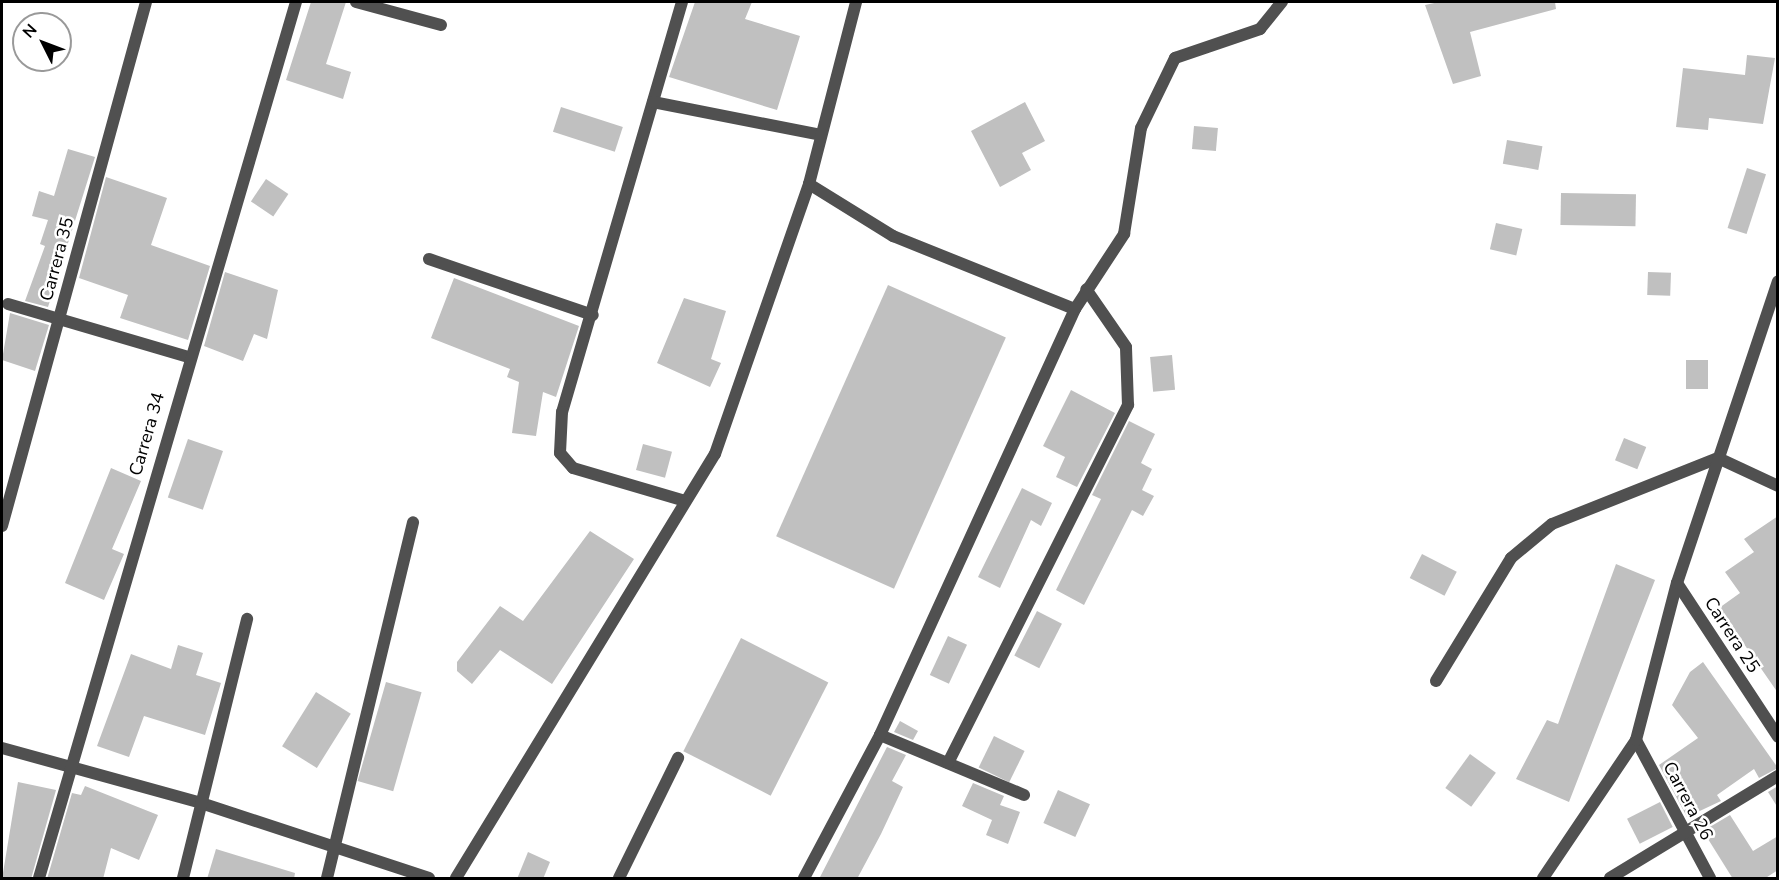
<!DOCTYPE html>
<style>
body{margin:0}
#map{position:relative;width:1779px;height:880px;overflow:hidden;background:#fff;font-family:"Nunito Sans",sans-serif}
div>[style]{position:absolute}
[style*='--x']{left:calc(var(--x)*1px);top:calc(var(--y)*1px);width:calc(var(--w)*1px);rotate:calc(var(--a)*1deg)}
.building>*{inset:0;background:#c0c0c0;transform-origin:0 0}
.minor>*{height:12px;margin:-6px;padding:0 6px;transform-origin:6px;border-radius:6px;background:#505050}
span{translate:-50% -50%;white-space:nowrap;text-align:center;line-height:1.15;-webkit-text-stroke:5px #fff;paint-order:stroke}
.street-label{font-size:18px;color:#000}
.frame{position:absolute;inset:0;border:3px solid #000;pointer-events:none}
.north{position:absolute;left:12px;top:12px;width:60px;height:60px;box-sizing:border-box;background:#fff;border:2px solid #999;border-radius:50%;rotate:312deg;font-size:16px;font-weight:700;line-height:24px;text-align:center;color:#000}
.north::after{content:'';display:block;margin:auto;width:21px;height:27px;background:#000;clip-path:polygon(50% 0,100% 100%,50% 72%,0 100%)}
</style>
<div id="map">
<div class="building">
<div style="clip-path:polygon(311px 2px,346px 2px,326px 64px,351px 72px,343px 99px,286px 80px)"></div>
<div style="clip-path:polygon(695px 2px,752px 2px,745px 19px,800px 36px,777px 110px,669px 77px)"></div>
<div style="clip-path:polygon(1439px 2px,1555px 2px,1556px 9px,1470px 32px,1481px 76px,1453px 84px,1425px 5px)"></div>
<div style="clip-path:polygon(1747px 55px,1775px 58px,1763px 124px,1709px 118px,1708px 130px,1676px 127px,1683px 68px,1745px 75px)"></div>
<div style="clip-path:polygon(1025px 102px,1045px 141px,1022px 153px,1031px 170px,1000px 187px,971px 131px)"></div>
<div style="left:561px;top:107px;width:65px;height:26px;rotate:18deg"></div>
<div style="left:1194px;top:126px;width:24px;height:23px;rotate:5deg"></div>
<div style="left:1507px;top:140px;width:36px;height:24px;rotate:10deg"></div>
<div style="clip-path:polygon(68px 149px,95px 157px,48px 307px,25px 301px,45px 246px,40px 244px,48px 220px,32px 216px,39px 191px,54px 196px)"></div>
<div style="left:1747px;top:168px;width:20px;height:63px;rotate:18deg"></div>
<div style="clip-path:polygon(106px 177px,167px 198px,151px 245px,210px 266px,188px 340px,120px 318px,128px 295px,79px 278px)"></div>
<div style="left:266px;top:179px;width:27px;height:27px;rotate:34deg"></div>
<div style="left:1561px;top:193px;width:75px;height:32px;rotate:1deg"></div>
<div style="left:1496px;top:223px;width:27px;height:27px;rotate:13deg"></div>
<div style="clip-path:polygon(225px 272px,278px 290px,267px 339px,254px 334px,243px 361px,204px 346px)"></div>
<div style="left:1648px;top:272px;width:23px;height:23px;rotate:2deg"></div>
<div style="clip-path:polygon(454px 278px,579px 326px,556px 397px,543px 392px,536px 436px,512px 433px,519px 382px,507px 377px,510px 369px,431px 338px)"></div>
<div style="left:888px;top:285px;width:129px;height:275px;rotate:24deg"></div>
<div style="clip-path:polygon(684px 298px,726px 311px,711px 359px,721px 363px,710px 387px,657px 363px)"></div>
<div style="clip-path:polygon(10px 313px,49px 325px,35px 371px,2px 360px)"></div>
<div style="left:1172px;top:355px;width:35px;height:22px;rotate:85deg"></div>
<div style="left:1686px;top:360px;width:22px;height:29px"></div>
<div style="clip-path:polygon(1071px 390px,1115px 413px,1077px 487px,1056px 477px,1065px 457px,1043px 446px)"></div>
<div style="clip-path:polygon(1129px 421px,1155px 434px,1141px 463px,1152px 469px,1142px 490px,1154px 496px,1143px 516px,1132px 510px,1084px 605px,1056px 590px,1101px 499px,1092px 495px)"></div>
<div style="left:1624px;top:438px;width:24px;height:24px;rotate:22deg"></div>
<div style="left:188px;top:439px;width:37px;height:62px;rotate:19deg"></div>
<div style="left:643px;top:444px;width:30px;height:27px;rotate:15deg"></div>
<div style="clip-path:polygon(111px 468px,141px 481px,112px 549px,124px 554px,104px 600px,65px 583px)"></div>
<div style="clip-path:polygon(1022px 488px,1052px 503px,1041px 526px,1031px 520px,1000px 588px,978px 577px)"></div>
<div style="clip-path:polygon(1778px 516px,1778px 693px,1719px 608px,1740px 593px,1725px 572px,1754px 552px,1744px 539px)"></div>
<div style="clip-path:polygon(590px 531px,634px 559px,552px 684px,500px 650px,472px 684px,457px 671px,457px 662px,500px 606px,523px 621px)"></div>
<div style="left:1422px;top:554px;width:39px;height:27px;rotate:27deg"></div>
<div style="clip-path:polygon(1616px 564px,1655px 580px,1569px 802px,1516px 779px,1547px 720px,1558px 724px)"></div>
<div style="left:1037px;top:611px;width:28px;height:50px;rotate:27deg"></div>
<div style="left:948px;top:636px;width:21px;height:43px;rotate:25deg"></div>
<div style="left:741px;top:638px;width:98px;height:127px;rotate:27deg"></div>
<div style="clip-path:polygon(178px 645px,203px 653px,196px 675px,221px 683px,205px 735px,144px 716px,129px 757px,97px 746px,131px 654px,171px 669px)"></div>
<div style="clip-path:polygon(1703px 662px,1778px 768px,1759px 778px,1754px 769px,1717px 795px,1721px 801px,1687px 817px,1659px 765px,1698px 738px,1672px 705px,1690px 672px)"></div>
<div style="left:386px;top:682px;width:37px;height:103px;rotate:16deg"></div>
<div style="left:316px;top:692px;width:41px;height:64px;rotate:32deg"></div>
<div style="clip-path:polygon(900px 721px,918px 731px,913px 740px,894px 732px)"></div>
<div style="left:994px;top:736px;width:34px;height:35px;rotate:26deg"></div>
<div style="clip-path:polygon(887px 747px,906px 755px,892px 781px,903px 787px,881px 834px,857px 879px,819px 879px)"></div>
<div style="left:1470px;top:754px;width:32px;height:42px;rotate:36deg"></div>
<div style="clip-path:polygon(18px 782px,56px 790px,31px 879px,2px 879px)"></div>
<div style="clip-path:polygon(973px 783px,1004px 796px,1000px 805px,1020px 812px,1008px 844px,986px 835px,992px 820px,962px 806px)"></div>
<div style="clip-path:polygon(85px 786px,158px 815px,139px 860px,111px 848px,103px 879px,47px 879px,72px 793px,81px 795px)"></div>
<div style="clip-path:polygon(1778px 786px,1778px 808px,1768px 792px)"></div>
<div style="left:1058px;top:790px;width:35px;height:36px;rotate:24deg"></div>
<div style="left:1660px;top:802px;width:28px;height:37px;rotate:63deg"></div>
<div style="clip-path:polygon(1730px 815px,1753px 851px,1778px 836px,1778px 870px,1764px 879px,1733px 879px,1703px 831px)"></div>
<div style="clip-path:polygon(216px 849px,295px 873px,294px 879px,207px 879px)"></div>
<div style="clip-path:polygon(528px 852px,550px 862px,543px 879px,517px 879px)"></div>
</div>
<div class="minor">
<div style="--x:356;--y:2;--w:88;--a:15.1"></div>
<div style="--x:682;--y:2;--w:427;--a:106.3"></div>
<div style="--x:562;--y:412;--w:41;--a:92.8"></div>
<div style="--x:560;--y:453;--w:20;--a:49"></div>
<div style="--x:573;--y:468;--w:117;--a:16.4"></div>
<div style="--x:653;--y:102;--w:171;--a:11.1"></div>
<div style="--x:809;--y:184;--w:99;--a:31.8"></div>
<div style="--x:893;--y:236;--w:196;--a:21.9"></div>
<div style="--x:429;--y:259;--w:173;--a:18.9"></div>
<div style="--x:8;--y:304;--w:188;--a:16.4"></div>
<div style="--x:2;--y:526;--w:543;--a:-74.63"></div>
<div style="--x:1677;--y:583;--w:184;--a:56.7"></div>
<div style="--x:1436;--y:681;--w:144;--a:-58.6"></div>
<div style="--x:1511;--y:558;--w:53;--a:-39.7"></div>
<div style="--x:1552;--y:524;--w:179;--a:-21.7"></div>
<div style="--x:1718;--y:458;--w:66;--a:25"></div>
<div style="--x:880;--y:735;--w:156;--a:22.6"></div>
<div style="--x:1636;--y:740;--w:157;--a:61.8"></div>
<div style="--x:2;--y:748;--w:206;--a:15.4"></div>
<div style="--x:201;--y:803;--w:240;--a:18.2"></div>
<div style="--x:948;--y:763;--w:401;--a:-63.3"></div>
<div style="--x:1128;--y:405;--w:58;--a:-92"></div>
<div style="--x:1126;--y:347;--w:70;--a:-124.6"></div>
<div style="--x:39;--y:878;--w:913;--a:-73.65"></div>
<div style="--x:183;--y:878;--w:267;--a:-76.1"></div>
<div style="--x:327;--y:878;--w:366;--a:-76.4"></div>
<div style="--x:456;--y:878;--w:497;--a:-58.6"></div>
<div style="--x:715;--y:454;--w:286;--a:-70.8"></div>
<div style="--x:809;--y:184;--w:188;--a:-75.5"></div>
<div style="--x:619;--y:878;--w:134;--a:-63.8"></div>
<div style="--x:804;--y:878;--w:162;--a:-62"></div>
<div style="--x:880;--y:735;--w:469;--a:-65.4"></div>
<div style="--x:1075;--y:309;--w:90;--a:-56.8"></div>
<div style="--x:1124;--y:234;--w:107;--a:-80.9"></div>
<div style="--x:1141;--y:128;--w:78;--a:-64.1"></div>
<div style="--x:1175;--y:58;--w:90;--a:-18.8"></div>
<div style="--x:1260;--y:29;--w:35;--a:-51"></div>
<div style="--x:1543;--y:878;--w:166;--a:-56"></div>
<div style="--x:1636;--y:740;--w:162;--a:-75.4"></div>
<div style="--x:1677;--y:583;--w:318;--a:-71.5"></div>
<div style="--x:1610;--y:878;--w:197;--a:-31.3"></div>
</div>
<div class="street-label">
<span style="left:57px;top:259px;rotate:-75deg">Carrera 35</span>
<span style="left:147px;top:434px;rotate:-74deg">Carrera 34</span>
<span style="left:1732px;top:635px;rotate:57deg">Carrera 25</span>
<span style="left:1688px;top:801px;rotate:62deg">Carrera 26</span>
</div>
<div class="frame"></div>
<div class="north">N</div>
</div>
